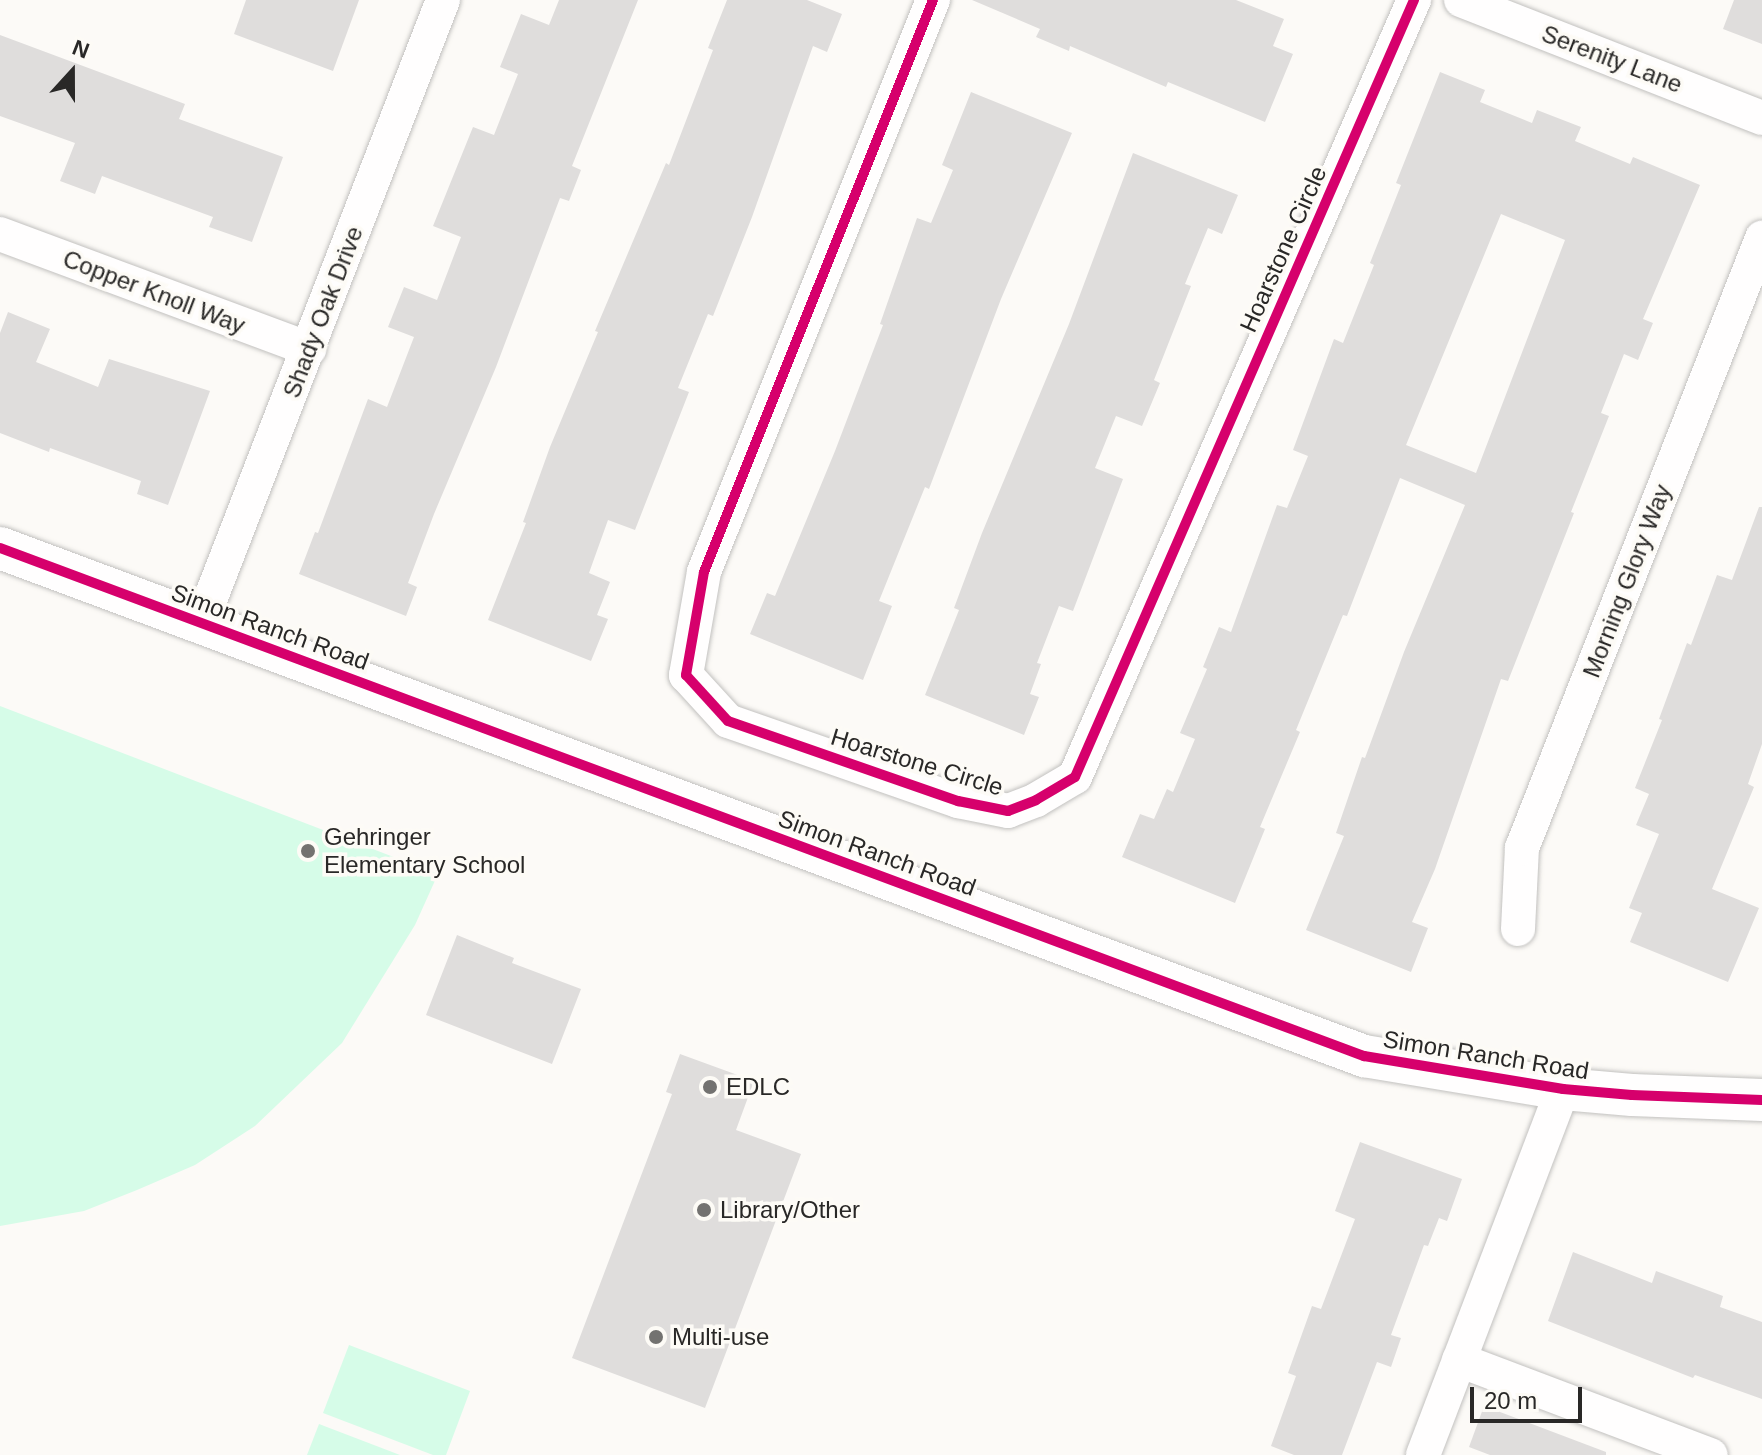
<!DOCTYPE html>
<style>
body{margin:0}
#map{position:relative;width:1762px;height:1455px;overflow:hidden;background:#fcfaf7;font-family:Arial,sans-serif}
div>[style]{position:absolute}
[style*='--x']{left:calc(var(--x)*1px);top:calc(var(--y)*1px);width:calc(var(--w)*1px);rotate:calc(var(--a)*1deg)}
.green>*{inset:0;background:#d6fce8}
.building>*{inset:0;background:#dfdddc}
.roads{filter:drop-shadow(0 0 2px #c2c1bf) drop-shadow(0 0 2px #c2c1bf)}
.minor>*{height:34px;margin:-17px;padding:0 17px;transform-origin:17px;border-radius:17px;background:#fffefe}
.tertiary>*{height:42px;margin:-21px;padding:0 21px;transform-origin:21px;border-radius:21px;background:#fffefe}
.cycleway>*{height:10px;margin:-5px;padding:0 5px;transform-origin:5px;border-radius:5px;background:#d6006c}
.dots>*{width:22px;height:22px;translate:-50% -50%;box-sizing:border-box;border:4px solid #fdfbf6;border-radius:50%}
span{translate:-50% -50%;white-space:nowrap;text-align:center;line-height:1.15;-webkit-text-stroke:7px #fdfbf6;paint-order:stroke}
.street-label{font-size:24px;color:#292827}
.poi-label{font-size:24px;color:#292827}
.left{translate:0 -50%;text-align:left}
.north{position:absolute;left:32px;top:32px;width:80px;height:80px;-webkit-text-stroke:6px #fdfbf6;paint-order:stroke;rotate:21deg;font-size:22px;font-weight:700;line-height:32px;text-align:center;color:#292827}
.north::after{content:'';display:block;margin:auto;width:28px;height:36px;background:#292827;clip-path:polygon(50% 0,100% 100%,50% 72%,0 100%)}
.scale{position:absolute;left:1470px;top:1387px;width:112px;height:36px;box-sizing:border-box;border:4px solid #292827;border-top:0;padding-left:10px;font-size:24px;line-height:28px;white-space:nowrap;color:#292827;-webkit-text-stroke:6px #fdfbf6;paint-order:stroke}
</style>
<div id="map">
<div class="green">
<div style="clip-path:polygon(0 706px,438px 874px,415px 925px,342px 1043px,255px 1126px,195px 1165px,137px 1190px,84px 1211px,0 1226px)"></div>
<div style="clip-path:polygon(349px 1345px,470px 1391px,446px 1455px,433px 1455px,323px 1413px)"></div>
<div style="clip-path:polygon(319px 1424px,400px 1455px,307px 1455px)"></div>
</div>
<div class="building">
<div style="clip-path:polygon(246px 0,359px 0,333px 71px,234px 34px)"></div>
<div style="clip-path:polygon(559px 0,638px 0,572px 166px,581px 170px,569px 201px,560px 198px,496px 367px,434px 514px,408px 583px,417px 587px,406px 616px,299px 574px,315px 532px,318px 533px,368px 399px,387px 407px,414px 337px,388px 327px,404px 287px,437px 300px,461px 237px,433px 226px,473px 127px,494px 135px,518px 74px,500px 67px,521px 14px,549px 25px)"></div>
<div style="clip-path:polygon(727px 0,807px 0,842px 14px,827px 52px,813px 46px,752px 217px,713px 316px,708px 314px,678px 388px,689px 392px,635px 530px,608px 520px,589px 573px,610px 582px,597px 615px,608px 619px,591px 661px,488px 620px,526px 523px,523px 522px,550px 447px,598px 332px,595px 331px,666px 163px,669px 165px,713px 50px,708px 48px)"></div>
<div style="clip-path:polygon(972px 0,1236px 0,1284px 19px,1273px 46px,1293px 54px,1265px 122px,1168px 82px,1166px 87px,1070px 46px,1069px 51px,1036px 37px,1040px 29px)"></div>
<div style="clip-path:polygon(1734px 0,1762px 0,1762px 44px,1723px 29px)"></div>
<div style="clip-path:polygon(0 35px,185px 104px,179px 119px,283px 157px,252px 242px,209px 227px,213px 217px,102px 176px,95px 194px,60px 181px,75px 143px,0 116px)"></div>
<div style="clip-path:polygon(evenodd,1440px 72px,1485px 90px,1480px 102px,1532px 123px,1537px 110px,1581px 127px,1575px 141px,1630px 164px,1633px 157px,1700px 185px,1643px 319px,1653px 323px,1638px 360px,1624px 354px,1601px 413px,1609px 416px,1571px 512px,1574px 513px,1508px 681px,1501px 679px,1435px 869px,1412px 922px,1428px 928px,1411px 972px,1306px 930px,1344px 836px,1336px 833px,1362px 757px,1365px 758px,1404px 652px,1465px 505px,1400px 478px,1347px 616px,1343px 615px,1296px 730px,1300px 732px,1260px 827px,1265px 829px,1235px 903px,1122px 857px,1140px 814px,1154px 819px,1167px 789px,1173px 792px,1195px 739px,1180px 733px,1207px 669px,1203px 667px,1219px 627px,1231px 632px,1277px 505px,1287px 508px,1308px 456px,1293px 450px,1334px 339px,1343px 343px,1374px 265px,1370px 263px,1401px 185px,1396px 183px,1440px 72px,1501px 214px,1565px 240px,1476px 473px,1406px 445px,1501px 214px)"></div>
<div style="clip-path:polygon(971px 92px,1072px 133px,1001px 299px,929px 489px,925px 487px,879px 601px,892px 606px,863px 680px,750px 634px,767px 593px,775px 596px,835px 451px,883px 325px,880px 324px,917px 218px,931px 223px,953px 170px,942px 165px)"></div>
<div style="clip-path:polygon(1133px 153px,1238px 195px,1222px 234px,1208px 228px,1185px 284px,1191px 286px,1154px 380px,1160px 383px,1142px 426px,1116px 416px,1095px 468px,1123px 479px,1073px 611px,1059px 606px,1037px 663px,1041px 664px,1030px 694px,1039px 697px,1024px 735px,925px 695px,959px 610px,954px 608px,982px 533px,1069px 324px)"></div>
<div style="clip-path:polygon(8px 312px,50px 329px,36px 362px,98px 387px,109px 359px,210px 391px,168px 505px,137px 494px,141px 481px,50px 448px,49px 452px,0 433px,0 333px)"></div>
<div style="clip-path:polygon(1759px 507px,1762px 507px,1762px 744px,1748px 784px,1754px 787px,1712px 889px,1759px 908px,1728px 982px,1630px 942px,1642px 913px,1629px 908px,1659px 834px,1636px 825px,1649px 794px,1635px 788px,1662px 720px,1659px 719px,1687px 643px,1691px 645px,1717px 575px,1732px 580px)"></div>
<div style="clip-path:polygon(457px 935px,514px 958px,512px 963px,581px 989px,552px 1064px,426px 1015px)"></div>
<div style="clip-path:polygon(680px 1054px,754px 1081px,736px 1130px,801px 1154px,705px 1408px,572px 1358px,672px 1094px,666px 1092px)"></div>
<div style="clip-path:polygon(1360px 1142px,1462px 1179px,1447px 1221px,1439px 1218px,1428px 1246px,1424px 1245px,1391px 1335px,1401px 1338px,1391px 1367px,1377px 1362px,1342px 1455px,1294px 1455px,1271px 1446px,1296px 1376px,1288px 1373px,1312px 1306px,1321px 1309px,1355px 1219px,1335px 1211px)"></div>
<div style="clip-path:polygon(1573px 1252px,1652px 1283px,1656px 1271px,1723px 1296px,1720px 1307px,1762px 1322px,1762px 1399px,1695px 1375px,1693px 1378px,1548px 1321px)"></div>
<div style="clip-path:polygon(1484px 1406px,1606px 1452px,1606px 1455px,1490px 1455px,1469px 1447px)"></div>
</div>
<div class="roads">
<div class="minor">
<div style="--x:933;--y:0;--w:616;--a:111.82"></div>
<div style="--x:704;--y:572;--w:105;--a:99.9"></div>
<div style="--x:686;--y:675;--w:62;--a:47.6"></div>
<div style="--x:728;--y:721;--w:244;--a:19.2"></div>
<div style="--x:958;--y:801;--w:51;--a:11.3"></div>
<div style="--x:1008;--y:811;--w:30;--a:-21"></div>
<div style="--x:1036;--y:800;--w:45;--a:-30.5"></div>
<div style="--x:1075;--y:777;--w:848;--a:-66.43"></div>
<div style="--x:1461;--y:0;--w:323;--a:21.4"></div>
<div style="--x:0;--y:234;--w:330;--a:20.4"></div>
<div style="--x:201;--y:623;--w:668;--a:-68.77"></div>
<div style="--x:1518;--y:929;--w:81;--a:-87.2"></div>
<div style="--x:1522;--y:848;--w:656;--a:-68.52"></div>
<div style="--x:1459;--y:1360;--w:269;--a:20.7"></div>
<div style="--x:1423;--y:1455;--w:392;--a:-69.1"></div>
</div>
<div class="tertiary">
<div style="--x:0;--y:548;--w:1456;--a:20.43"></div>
<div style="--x:1364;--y:1056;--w:202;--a:9.4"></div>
<div style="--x:1563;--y:1089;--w:69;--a:5"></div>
<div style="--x:1632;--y:1095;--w:130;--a:2.2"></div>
</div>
</div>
<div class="cycleway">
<div style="--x:933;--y:0;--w:616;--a:111.82"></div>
<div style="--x:704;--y:572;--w:105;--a:99.9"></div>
<div style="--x:686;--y:675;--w:62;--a:47.6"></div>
<div style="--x:728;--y:721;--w:244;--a:19.2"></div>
<div style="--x:958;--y:801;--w:51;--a:11.3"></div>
<div style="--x:1008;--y:811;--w:30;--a:-21"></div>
<div style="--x:1036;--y:800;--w:45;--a:-30.5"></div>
<div style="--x:1075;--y:777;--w:848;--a:-66.43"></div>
<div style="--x:0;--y:548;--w:1456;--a:20.43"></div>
<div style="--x:1364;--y:1056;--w:202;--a:9.4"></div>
<div style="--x:1563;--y:1089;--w:69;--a:5"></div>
<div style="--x:1632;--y:1095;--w:130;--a:2.2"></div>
</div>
<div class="dots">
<div style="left:308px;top:851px;background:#737270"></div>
<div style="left:710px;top:1087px;background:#737270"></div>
<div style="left:704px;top:1210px;background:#737270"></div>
<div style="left:656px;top:1337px;background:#737270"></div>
</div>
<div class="street-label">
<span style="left:1612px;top:59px;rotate:21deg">Serenity Lane</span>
<span style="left:1283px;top:249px;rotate:-66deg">Hoarstone Circle</span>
<span style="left:154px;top:292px;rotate:21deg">Copper Knoll Way</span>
<span style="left:323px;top:312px;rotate:-69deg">Shady Oak Drive</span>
<span style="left:1627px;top:581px;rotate:-69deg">Morning Glory Way</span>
<span style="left:270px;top:627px;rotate:20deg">Simon Ranch Road</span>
<span style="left:917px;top:762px;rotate:17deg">Hoarstone Circle</span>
<span style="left:877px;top:853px;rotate:20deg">Simon Ranch Road</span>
<span style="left:1486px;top:1055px;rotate:9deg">Simon Ranch Road</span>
</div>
<div class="poi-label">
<span class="left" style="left:324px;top:851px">Gehringer<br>Elementary School</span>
<span class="left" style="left:726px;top:1087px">EDLC</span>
<span class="left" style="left:720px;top:1210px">Library/Other</span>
<span class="left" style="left:672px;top:1337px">Multi-use</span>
</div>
<div class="north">N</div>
<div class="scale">20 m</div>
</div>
